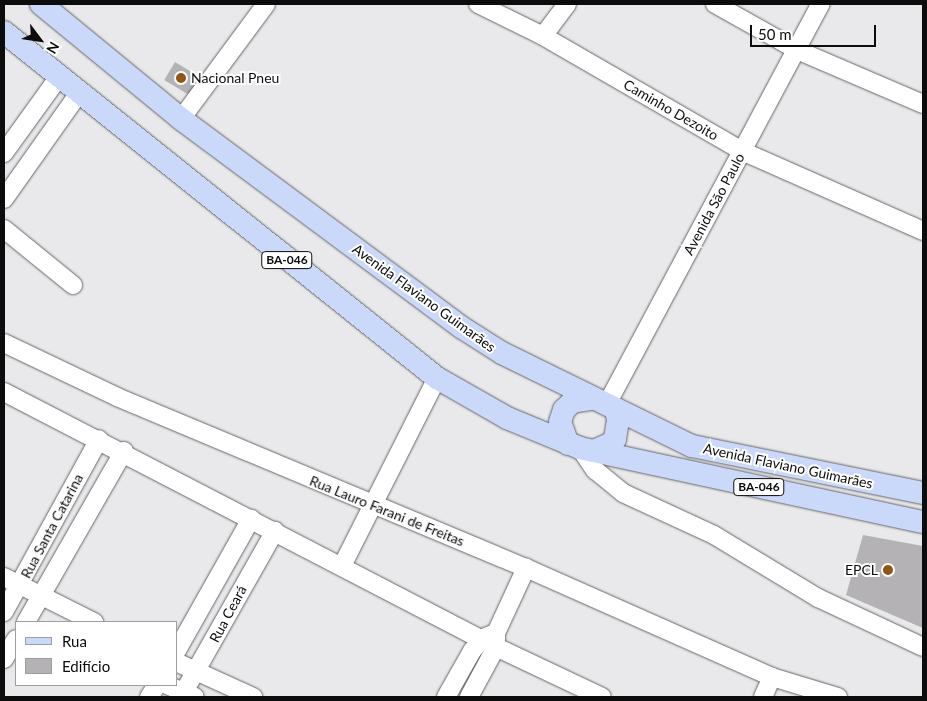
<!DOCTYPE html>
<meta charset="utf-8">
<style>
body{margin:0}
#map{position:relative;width:927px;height:701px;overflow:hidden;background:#e9e9ec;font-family:Lato,sans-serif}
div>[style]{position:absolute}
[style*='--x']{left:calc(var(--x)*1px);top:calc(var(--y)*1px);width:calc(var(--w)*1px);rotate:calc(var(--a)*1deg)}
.shadow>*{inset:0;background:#0003;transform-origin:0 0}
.building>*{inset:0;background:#b5b2b5;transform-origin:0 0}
.roads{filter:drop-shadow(0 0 1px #666568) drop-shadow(0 0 1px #666568)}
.minor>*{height:18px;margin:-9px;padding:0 9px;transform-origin:9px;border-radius:9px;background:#fff}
.major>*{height:22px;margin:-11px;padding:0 11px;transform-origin:11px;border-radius:11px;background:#cad8fa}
.dots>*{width:14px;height:14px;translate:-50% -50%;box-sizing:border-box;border:2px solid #fff;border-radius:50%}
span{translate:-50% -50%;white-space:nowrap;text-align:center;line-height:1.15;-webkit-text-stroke:4px #fff;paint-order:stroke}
.shield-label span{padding:1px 4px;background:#fff;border:1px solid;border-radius:4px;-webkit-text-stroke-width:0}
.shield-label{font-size:12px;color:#0c0c0d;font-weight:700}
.poi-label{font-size:14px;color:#0c0c0d}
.left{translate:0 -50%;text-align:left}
.right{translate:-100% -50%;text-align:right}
.street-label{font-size:14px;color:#0c0c0d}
.frame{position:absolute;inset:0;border:5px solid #0c0c0d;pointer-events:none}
.legend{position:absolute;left:15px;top:621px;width:162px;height:65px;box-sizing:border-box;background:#fff;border:1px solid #9e9e9e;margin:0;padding:6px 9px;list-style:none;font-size:15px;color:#0c0c0d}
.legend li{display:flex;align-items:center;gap:10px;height:25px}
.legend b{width:25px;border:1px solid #9e9e9e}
.north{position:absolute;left:15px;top:15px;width:50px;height:50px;-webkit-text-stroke:4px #fff;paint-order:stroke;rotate:121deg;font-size:14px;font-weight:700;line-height:20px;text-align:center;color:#0c0c0d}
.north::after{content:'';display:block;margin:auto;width:18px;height:22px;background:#0c0c0d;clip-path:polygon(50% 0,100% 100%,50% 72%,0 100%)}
.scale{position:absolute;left:750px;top:25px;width:126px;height:22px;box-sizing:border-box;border:2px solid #0c0c0d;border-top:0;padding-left:6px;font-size:15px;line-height:18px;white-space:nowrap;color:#0c0c0d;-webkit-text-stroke:4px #fff;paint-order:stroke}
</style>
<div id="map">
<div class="shadow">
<div style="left:176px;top:64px;width:31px;height:19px;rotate:31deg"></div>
<div style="clip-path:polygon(864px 536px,923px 547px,923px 628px,859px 600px)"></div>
</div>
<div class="building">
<div style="left:175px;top:62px;width:27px;height:21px;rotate:31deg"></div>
<div style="clip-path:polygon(863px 535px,923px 546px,923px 628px,846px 595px)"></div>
</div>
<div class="roads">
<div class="minor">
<div style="--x:478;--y:4;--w:72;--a:26.2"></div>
<div style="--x:543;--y:36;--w:230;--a:30"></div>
<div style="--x:742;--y:151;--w:198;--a:23.8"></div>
<div style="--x:715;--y:4;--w:94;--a:29.3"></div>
<div style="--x:797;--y:50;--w:137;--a:23.2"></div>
<div style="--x:543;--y:36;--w:40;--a:-53"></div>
<div style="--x:181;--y:119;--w:143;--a:-53.5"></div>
<div style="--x:4;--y:153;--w:92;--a:-54.2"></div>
<div style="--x:4;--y:199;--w:130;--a:-54.7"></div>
<div style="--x:4;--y:229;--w:89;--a:39.1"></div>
<div style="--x:4;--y:343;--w:125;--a:25.5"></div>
<div style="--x:117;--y:397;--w:443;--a:22.7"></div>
<div style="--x:526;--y:568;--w:269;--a:23.9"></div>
<div style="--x:772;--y:677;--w:69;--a:16.9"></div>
<div style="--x:4;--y:392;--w:554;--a:27.4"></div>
<div style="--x:496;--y:647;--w:117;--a:25.3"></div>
<div style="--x:607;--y:404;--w:454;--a:-61.9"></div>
<div style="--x:580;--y:448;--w:27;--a:56"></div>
<div style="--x:595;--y:470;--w:36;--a:39"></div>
<div style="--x:623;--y:493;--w:100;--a:24.8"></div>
<div style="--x:714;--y:535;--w:122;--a:31.2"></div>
<div style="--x:818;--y:598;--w:116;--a:25"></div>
<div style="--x:342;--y:566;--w:211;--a:-63.2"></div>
<div style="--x:4;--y:577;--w:101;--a:26.6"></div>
<div style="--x:4;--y:612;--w:197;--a:-61.2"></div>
<div style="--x:26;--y:622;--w:197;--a:-60.2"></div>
<div style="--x:176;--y:652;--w:153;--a:-60.6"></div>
<div style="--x:4;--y:659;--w:23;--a:-59"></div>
<div style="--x:176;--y:662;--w:85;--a:24.4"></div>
<div style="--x:167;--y:685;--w:30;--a:23"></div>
<div style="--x:149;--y:697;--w:14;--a:-56"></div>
<div style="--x:181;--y:697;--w:191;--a:-60.5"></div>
<div style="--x:446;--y:697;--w:53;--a:-60.5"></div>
<div style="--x:472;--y:651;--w:17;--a:-50"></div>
<div style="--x:483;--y:638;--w:11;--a:-22"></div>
<div style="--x:469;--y:697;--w:57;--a:-61.6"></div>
<div style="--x:496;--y:647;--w:14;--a:-90"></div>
<div style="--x:496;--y:633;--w:72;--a:-65.2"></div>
<div style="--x:763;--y:697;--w:22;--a:-66"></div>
</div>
<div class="major">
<div style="--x:41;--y:4;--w:181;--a:39.4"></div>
<div style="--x:181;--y:119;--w:349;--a:36.6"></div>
<div style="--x:461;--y:327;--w:49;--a:32.4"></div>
<div style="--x:502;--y:353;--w:212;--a:26.1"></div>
<div style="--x:692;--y:446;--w:236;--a:11.5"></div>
<div style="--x:4;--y:32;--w:554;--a:38.63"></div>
<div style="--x:437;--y:378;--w:81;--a:29.7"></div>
<div style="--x:507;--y:418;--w:79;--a:22.3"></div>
<div style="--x:580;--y:448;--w:351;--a:12.2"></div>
<div style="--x:568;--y:444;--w:23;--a:-110"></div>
<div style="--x:560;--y:422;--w:13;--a:-72"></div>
<div style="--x:564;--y:410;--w:11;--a:-45"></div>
<div style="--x:572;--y:402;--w:20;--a:-9"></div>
<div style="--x:594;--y:451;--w:17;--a:-24"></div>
<div style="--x:610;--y:444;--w:7;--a:-45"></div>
<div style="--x:615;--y:439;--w:20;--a:-81"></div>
<div style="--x:618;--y:419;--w:11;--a:-105"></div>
</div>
</div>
<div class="dots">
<div style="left:181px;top:78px;background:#925517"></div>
<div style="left:888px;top:570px;background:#925517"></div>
</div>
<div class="shield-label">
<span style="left:287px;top:260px">BA-046</span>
<span style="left:759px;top:487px">BA-046</span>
</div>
<div class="poi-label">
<span class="left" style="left:191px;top:78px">Nacional Pneu</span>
<span class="right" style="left:878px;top:570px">EPCL</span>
</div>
<div class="street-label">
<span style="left:671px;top:110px;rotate:30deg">Caminho Dezoito</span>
<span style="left:714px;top:204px;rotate:-62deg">Avenida São Paulo</span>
<span style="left:424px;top:298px;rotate:36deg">Avenida Flaviano Guimarães</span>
<span style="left:788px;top:466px;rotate:12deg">Avenida Flaviano Guimarães</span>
<span style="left:387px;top:511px;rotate:22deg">Rua Lauro Farani de Freitas</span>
<span style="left:52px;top:526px;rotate:-62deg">Rua Santa Catarina</span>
<span style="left:228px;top:614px;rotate:-62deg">Rua Ceará</span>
</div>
<div class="frame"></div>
<ul class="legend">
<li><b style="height:6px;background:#cad8fa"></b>Rua</li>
<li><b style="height:14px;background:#b5b2b5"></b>Edifício</li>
</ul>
<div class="north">N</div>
<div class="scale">50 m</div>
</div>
